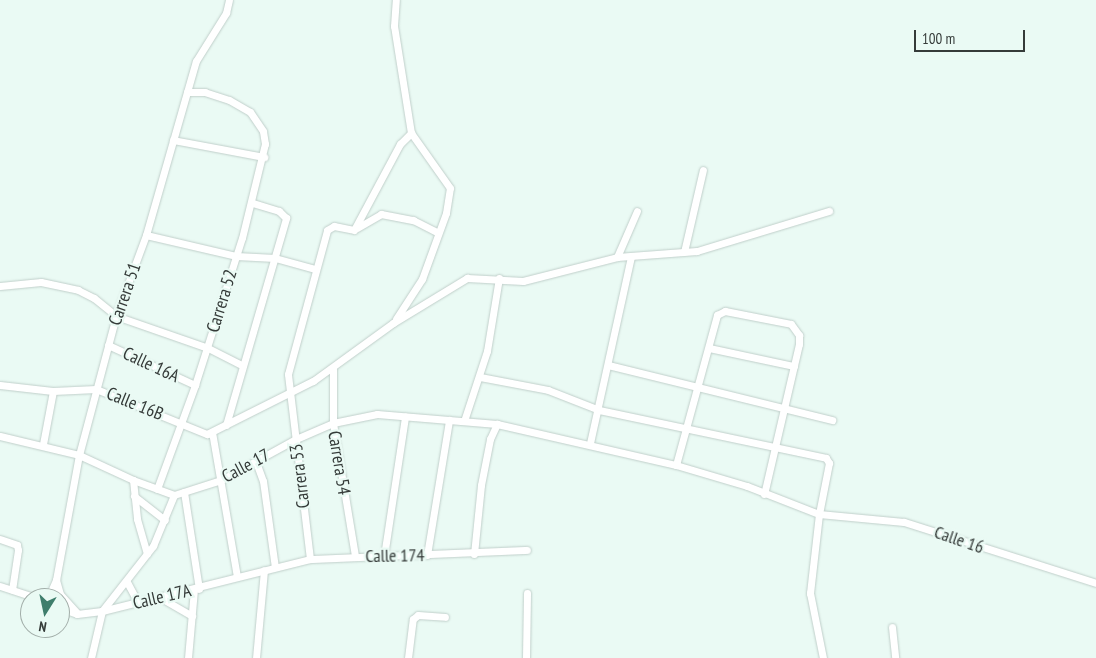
<!DOCTYPE html>
<style>
body{margin:0}
#map{position:relative;width:1096px;height:658px;overflow:hidden;background:#eafaf4;font-family:"PT Sans Narrow",sans-serif}
div>[style]{position:absolute}
[style*='--x']{left:calc(var(--x)*1px);top:calc(var(--y)*1px);width:calc(var(--w)*1px);rotate:calc(var(--a)*1deg)}
.roads{filter:drop-shadow(0 0 1px #c0cfca) drop-shadow(0 0 1px #c0cfca)}
.street>*{height:7px;margin:-3.5px;padding:0 3.5px;transform-origin:3.5px;border-radius:3.5px;background:#fff}
span{translate:-50% -50%;white-space:nowrap;text-align:center;line-height:1.15;-webkit-text-stroke:4.5px #eafaf4;paint-order:stroke}
.street-label{font-size:18px;color:#353b39}
.north{position:absolute;left:20px;top:588px;width:50px;height:50px;box-sizing:border-box;background:#eafaf4;border:1px solid #a2aea9;border-radius:50%;rotate:190deg;font-size:14px;font-weight:700;line-height:20px;text-align:center;color:#353b39}
.north::after{content:'';display:block;margin:auto;width:18px;height:22px;background:#3f7e6c;clip-path:polygon(50% 0,100% 100%,50% 72%,0 100%)}
.scale{position:absolute;left:914px;top:30px;width:111px;height:22px;box-sizing:border-box;border:2px solid #353b39;border-top:0;padding-left:6px;font-size:15px;line-height:18px;white-space:nowrap;color:#353b39;-webkit-text-stroke:4px #eafaf4;paint-order:stroke}
</style>
<div id="map">
<div class="roads">
<div class="street">
<div style="--x:173;--y:140;--w:93;--a:10.6"></div>
<div style="--x:357;--y:228;--w:28;--a:-30"></div>
<div style="--x:381;--y:214;--w:33;--a:11"></div>
<div style="--x:413;--y:220;--w:28;--a:27"></div>
<div style="--x:146;--y:235;--w:92;--a:13.1"></div>
<div style="--x:236;--y:256;--w:39;--a:3"></div>
<div style="--x:275;--y:258;--w:41;--a:15.4"></div>
<div style="--x:684;--y:252;--w:84;--a:-77"></div>
<div style="--x:617;--y:257;--w:50;--a:-66.5"></div>
<div style="--x:0;--y:286;--w:41;--a:-5.6"></div>
<div style="--x:41;--y:282;--w:38;--a:12"></div>
<div style="--x:78;--y:290;--w:18;--a:27"></div>
<div style="--x:94;--y:298;--w:28;--a:39"></div>
<div style="--x:116;--y:316;--w:97;--a:19.2"></div>
<div style="--x:208;--y:348;--w:39;--a:27"></div>
<div style="--x:396;--y:319;--w:48;--a:-57"></div>
<div style="--x:422;--y:279;--w:70;--a:-70"></div>
<div style="--x:446;--y:213;--w:25;--a:-81"></div>
<div style="--x:450;--y:188;--w:67;--a:-125.3"></div>
<div style="--x:411;--y:133;--w:108;--a:-99"></div>
<div style="--x:394;--y:26;--w:26;--a:-86"></div>
<div style="--x:108;--y:345;--w:96;--a:24.7"></div>
<div style="--x:709;--y:348;--w:87;--a:12"></div>
<div style="--x:608;--y:365;--w:231;--a:13.8"></div>
<div style="--x:333;--y:369;--w:54;--a:90"></div>
<div style="--x:333;--y:423;--w:135;--a:80.6"></div>
<div style="--x:480;--y:377;--w:69;--a:10.8"></div>
<div style="--x:548;--y:390;--w:55;--a:21.4"></div>
<div style="--x:599;--y:410;--w:232;--a:11.9"></div>
<div style="--x:826;--y:458;--w:6;--a:59"></div>
<div style="--x:829;--y:463;--w:52;--a:101.1"></div>
<div style="--x:819;--y:514;--w:80;--a:96.5"></div>
<div style="--x:810;--y:593;--w:66;--a:78.7"></div>
<div style="--x:0;--y:385;--w:53;--a:6.5"></div>
<div style="--x:53;--y:391;--w:43;--a:-2.7"></div>
<div style="--x:96;--y:389;--w:120;--a:22.1"></div>
<div style="--x:207;--y:434;--w:119;--a:-26.6"></div>
<div style="--x:313;--y:381;--w:99;--a:-35.9"></div>
<div style="--x:393;--y:323;--w:87;--a:-31.3"></div>
<div style="--x:467;--y:278;--w:56;--a:3.1"></div>
<div style="--x:523;--y:281;--w:97;--a:-14.3"></div>
<div style="--x:617;--y:257;--w:80;--a:-4.3"></div>
<div style="--x:697;--y:251;--w:138;--a:-16.9"></div>
<div style="--x:464;--y:421;--w:74;--a:-71.8"></div>
<div style="--x:487;--y:351;--w:74;--a:-80.7"></div>
<div style="--x:226;--y:425;--w:216;--a:-73.8"></div>
<div style="--x:286;--y:218;--w:10;--a:-135"></div>
<div style="--x:279;--y:211;--w:28;--a:-163"></div>
<div style="--x:212;--y:432;--w:147;--a:80.2"></div>
<div style="--x:0;--y:436;--w:81;--a:13.5"></div>
<div style="--x:79;--y:455;--w:60;--a:24.8"></div>
<div style="--x:133;--y:480;--w:44;--a:20.1"></div>
<div style="--x:174;--y:495;--w:49;--a:-17.7"></div>
<div style="--x:221;--y:480;--w:85;--a:-28.7"></div>
<div style="--x:296;--y:439;--w:40;--a:-23.4"></div>
<div style="--x:333;--y:423;--w:45;--a:-11.6"></div>
<div style="--x:377;--y:414;--w:120;--a:4.8"></div>
<div style="--x:497;--y:424;--w:184;--a:12.9"></div>
<div style="--x:676;--y:465;--w:74;--a:16.5"></div>
<div style="--x:747;--y:486;--w:77;--a:21.3"></div>
<div style="--x:819;--y:514;--w:85;--a:5.4"></div>
<div style="--x:904;--y:522;--w:201;--a:17.6"></div>
<div style="--x:590;--y:443;--w:191;--a:-77.6"></div>
<div style="--x:43;--y:444;--w:54;--a:-79.3"></div>
<div style="--x:256;--y:462;--w:20;--a:70"></div>
<div style="--x:263;--y:481;--w:87;--a:82.1"></div>
<div style="--x:676;--y:465;--w:156;--a:-74.7"></div>
<div style="--x:717;--y:315;--w:9;--a:-27"></div>
<div style="--x:725;--y:311;--w:67;--a:11.1"></div>
<div style="--x:791;--y:324;--w:14;--a:54"></div>
<div style="--x:799;--y:335;--w:9;--a:90"></div>
<div style="--x:799;--y:344;--w:154;--a:103.1"></div>
<div style="--x:133;--y:480;--w:39;--a:84"></div>
<div style="--x:137;--y:519;--w:36;--a:74"></div>
<div style="--x:157;--y:489;--w:111;--a:-69.9"></div>
<div style="--x:195;--y:385;--w:154;--a:-72.3"></div>
<div style="--x:242;--y:238;--w:97;--a:-76.3"></div>
<div style="--x:265;--y:144;--w:13;--a:-99"></div>
<div style="--x:263;--y:131;--w:23;--a:-124"></div>
<div style="--x:250;--y:112;--w:24;--a:-150"></div>
<div style="--x:229;--y:100;--w:25;--a:-162"></div>
<div style="--x:205;--y:92;--w:18;--a:180"></div>
<div style="--x:184;--y:492;--w:98;--a:81.2"></div>
<div style="--x:134;--y:496;--w:39;--a:38"></div>
<div style="--x:0;--y:539;--w:18;--a:19"></div>
<div style="--x:17;--y:545;--w:5;--a:79"></div>
<div style="--x:18;--y:550;--w:40;--a:98.5"></div>
<div style="--x:474;--y:554;--w:69;--a:-84.2"></div>
<div style="--x:481;--y:485;--w:47;--a:-78.9"></div>
<div style="--x:490;--y:439;--w:17;--a:-65"></div>
<div style="--x:427;--y:555;--w:137;--a:-80.7"></div>
<div style="--x:384;--y:556;--w:141;--a:-81.4"></div>
<div style="--x:310;--y:559;--w:186;--a:-96.8"></div>
<div style="--x:288;--y:374;--w:149;--a:-74.8"></div>
<div style="--x:327;--y:230;--w:8;--a:-30"></div>
<div style="--x:334;--y:226;--w:20;--a:11"></div>
<div style="--x:354;--y:230;--w:98;--a:-61.9"></div>
<div style="--x:400;--y:144;--w:16;--a:-45"></div>
<div style="--x:56;--y:580;--w:15;--a:74"></div>
<div style="--x:60;--y:594;--w:25;--a:48"></div>
<div style="--x:127;--y:582;--w:24;--a:62"></div>
<div style="--x:0;--y:586;--w:39;--a:18"></div>
<div style="--x:48;--y:598;--w:20;--a:-66"></div>
<div style="--x:56;--y:580;--w:127;--a:-79.6"></div>
<div style="--x:79;--y:455;--w:144;--a:-75.1"></div>
<div style="--x:116;--y:316;--w:86;--a:-69.7"></div>
<div style="--x:146;--y:235;--w:181;--a:-74"></div>
<div style="--x:196;--y:61;--w:57;--a:-58"></div>
<div style="--x:226;--y:13;--w:13;--a:-77"></div>
<div style="--x:161;--y:598;--w:36;--a:30"></div>
<div style="--x:60;--y:608;--w:18;--a:19"></div>
<div style="--x:77;--y:614;--w:25;--a:-7"></div>
<div style="--x:102;--y:611;--w:214;--a:-14"></div>
<div style="--x:310;--y:559;--w:217;--a:-2.4"></div>
<div style="--x:892;--y:627;--w:31;--a:84"></div>
<div style="--x:91;--y:658;--w:48;--a:-76.8"></div>
<div style="--x:102;--y:611;--w:83;--a:-51.9"></div>
<div style="--x:153;--y:546;--w:55;--a:-67.6"></div>
<div style="--x:188;--y:658;--w:68;--a:-85"></div>
<div style="--x:256;--y:658;--w:88;--a:-84.8"></div>
<div style="--x:408;--y:658;--w:39;--a:-83"></div>
<div style="--x:413;--y:619;--w:6;--a:-39"></div>
<div style="--x:418;--y:615;--w:27;--a:4"></div>
<div style="--x:526;--y:658;--w:65;--a:-89.1"></div>
</div>
</div>
<div class="street-label">
<span style="left:125px;top:294px;rotate:-71deg">Carrera 51</span>
<span style="left:222px;top:301px;rotate:-73deg">Carrera 52</span>
<span style="left:151px;top:365px;rotate:25deg">Calle 16A</span>
<span style="left:135px;top:404px;rotate:22deg">Calle 16B</span>
<span style="left:339px;top:463px;rotate:81deg">Carrera 54</span>
<span style="left:246px;top:466px;rotate:-28deg">Calle 17</span>
<span style="left:300px;top:476px;rotate:-97deg">Carrera 53</span>
<span style="left:959px;top:540px;rotate:19deg">Calle 16</span>
<span style="left:395px;top:556px;rotate:-1deg">Calle 174</span>
<span style="left:162px;top:597px;rotate:-13deg">Calle 17A</span>
</div>
<div class="north">N</div>
<div class="scale">100 m</div>
</div>
